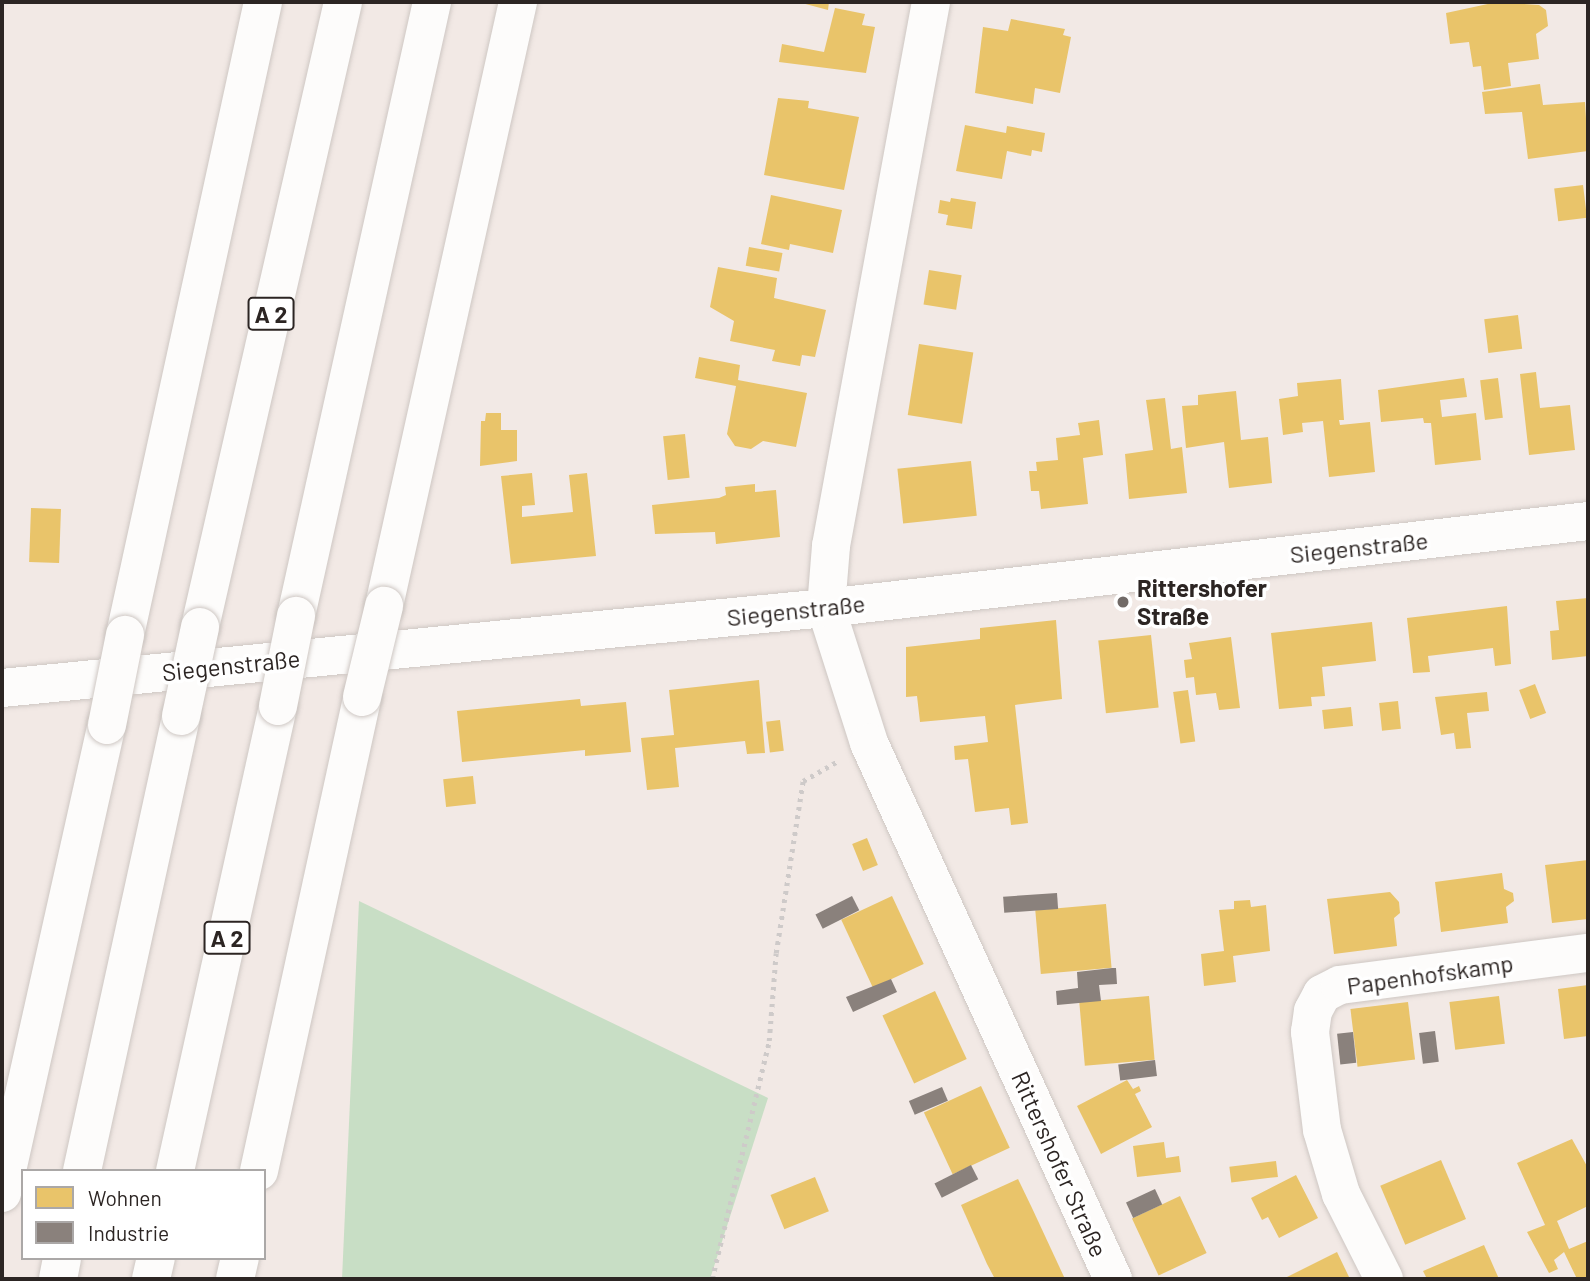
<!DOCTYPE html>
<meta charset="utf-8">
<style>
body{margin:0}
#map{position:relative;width:1590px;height:1281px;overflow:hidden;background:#f2e9e5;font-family:Barlow,sans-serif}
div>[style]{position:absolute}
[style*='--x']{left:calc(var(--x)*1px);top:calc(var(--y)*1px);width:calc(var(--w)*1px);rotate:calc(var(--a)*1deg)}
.green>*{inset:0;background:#c8dec5}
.homes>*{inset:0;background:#e9c46a;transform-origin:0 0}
.industry>*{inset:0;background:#8a817c;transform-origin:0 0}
.path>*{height:4.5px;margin-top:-2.25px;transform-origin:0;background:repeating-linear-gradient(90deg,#cecac9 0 3.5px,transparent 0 8.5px)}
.roads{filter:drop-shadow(0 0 2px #cec7c3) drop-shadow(0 0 2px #cec7c3)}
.minor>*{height:38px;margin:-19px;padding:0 19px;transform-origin:19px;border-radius:19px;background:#fdfcfb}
.motorway>*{height:38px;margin:-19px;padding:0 19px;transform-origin:19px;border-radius:19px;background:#fdfcfb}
.bridges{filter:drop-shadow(0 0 2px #cec7c3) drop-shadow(0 0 2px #cec7c3)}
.motorway-bridge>*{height:38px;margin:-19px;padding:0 19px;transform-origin:19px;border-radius:19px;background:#fdfcfb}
.dots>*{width:19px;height:19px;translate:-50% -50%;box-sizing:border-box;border:4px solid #fff;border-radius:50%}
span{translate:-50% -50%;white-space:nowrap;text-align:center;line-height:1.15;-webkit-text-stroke:7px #fff;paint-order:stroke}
.shield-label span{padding:2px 5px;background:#fff;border:2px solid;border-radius:5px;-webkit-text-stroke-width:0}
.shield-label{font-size:23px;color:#2c2523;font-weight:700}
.street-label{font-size:24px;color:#2c2523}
.poi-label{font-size:24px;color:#2c2523;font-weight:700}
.left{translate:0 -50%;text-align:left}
.frame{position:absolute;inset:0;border:4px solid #2c2523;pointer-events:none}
.legend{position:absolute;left:21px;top:1169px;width:245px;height:91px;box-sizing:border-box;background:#fff;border:2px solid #aba8a7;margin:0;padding:9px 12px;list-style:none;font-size:21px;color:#2c2523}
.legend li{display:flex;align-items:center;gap:14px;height:35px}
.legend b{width:35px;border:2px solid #aba8a7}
</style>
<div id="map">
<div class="green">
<div style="clip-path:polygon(359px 901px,768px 1098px,710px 1279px,342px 1279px)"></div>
</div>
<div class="homes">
<div style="clip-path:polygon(798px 2px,829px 2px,828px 10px)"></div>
<div style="clip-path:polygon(1497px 2px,1539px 5px,1546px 10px,1548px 26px,1536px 34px,1539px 59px,1508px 63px,1511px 86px,1484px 90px,1481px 66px,1473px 67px,1469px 42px,1450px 44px,1446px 13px)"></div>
<div style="clip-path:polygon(835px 8px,865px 14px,862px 25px,875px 27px,866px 73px,779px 62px,782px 44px,824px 52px)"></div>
<div style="clip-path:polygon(1011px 19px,1065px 29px,1063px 35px,1071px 37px,1060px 93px,1035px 88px,1033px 104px,975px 93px,983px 27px,1008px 31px)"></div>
<div style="clip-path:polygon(1540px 84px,1543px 105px,1585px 102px,1588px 151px,1528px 159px,1522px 112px,1485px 114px,1482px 92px)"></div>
<div style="clip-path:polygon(778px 98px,809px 101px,808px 108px,859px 117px,844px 190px,764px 175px)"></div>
<div style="clip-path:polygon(965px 125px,1006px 133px,1007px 126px,1045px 133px,1042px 152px,1032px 150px,1031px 156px,1007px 151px,1002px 179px,956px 171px)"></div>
<div style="left:1583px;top:185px;width:33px;height:29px;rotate:83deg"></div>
<div style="clip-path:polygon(771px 195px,842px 210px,833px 253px,790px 244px,789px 250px,761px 244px)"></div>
<div style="clip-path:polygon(951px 198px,976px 202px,972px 229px,946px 225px,948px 215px,938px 213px,940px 200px,950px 202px)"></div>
<div style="left:749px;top:247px;width:34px;height:19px;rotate:10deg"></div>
<div style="clip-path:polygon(718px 267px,777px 278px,774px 298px,826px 310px,815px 357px,802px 355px,800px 366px,772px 361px,775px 350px,730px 341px,734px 321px,710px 307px)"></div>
<div style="left:929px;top:270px;width:33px;height:35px;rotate:9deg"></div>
<div style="left:1518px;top:315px;width:34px;height:34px;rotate:83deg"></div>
<div style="left:919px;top:344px;width:55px;height:72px;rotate:9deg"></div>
<div style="clip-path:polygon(699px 357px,740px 365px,738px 380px,807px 393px,796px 447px,763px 441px,751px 449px,735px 446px,727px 434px,736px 386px,695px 378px)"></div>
<div style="clip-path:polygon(1536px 372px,1540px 408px,1570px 405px,1575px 450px,1529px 455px,1520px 374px)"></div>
<div style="clip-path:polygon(1464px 378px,1467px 397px,1440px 400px,1442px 417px,1476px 413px,1481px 460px,1435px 465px,1431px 423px,1424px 423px,1423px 418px,1381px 422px,1378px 390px)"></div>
<div style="left:1498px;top:378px;width:40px;height:18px;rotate:83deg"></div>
<div style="clip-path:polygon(1341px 379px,1344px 420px,1339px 420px,1340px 425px,1370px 422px,1375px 472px,1329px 477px,1323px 421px,1302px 423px,1303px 432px,1283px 435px,1279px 399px,1298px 396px,1297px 383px)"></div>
<div style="clip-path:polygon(1236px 391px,1241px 440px,1268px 437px,1272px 483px,1229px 488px,1224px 442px,1186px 448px,1182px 406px,1198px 405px,1198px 395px)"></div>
<div style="clip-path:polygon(1165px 398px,1171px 449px,1182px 447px,1187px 493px,1129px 499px,1125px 454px,1153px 450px,1146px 400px)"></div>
<div style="clip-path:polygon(486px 413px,501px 413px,501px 430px,517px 430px,517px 461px,480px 466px,481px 421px,485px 421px)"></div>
<div style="clip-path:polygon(1099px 420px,1103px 455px,1083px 458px,1088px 504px,1041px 509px,1039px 491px,1031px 491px,1029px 471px,1037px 471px,1036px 462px,1058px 460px,1056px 438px,1080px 435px,1078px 423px)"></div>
<div style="left:685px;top:434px;width:44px;height:22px;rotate:84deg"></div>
<div style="left:971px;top:461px;width:55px;height:74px;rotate:84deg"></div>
<div style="clip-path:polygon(532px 473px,535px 505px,522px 506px,522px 517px,573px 512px,569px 475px,587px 473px,596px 556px,511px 564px,501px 476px)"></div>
<div style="clip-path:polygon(755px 484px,755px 492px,776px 490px,780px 537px,716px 544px,715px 532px,655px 534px,652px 505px,719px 498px,726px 495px,725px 487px)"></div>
<div style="left:31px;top:508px;width:30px;height:54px;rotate:2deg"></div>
<div style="clip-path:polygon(1588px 598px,1588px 656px,1552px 660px,1550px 631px,1559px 630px,1556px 601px)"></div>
<div style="clip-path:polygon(1507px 606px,1511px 664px,1495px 666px,1493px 648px,1428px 656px,1430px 672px,1413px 673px,1407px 618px)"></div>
<div style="clip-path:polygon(1056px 620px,1062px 699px,1015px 705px,1028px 823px,1011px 825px,1009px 808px,975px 812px,968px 759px,955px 760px,954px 746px,988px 742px,985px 716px,920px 722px,917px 696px,906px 697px,906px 647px,980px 639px,980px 628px)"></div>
<div style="clip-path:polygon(1372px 622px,1376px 661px,1322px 667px,1325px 696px,1311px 697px,1312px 706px,1279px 709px,1271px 633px)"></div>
<div style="left:1151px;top:635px;width:73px;height:53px;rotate:84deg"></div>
<div style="clip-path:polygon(1231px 637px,1240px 708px,1219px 710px,1216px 693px,1196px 695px,1194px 677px,1186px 678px,1184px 660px,1192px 659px,1189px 643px)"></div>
<div style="clip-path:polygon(759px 680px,765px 753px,747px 754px,745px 741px,675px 748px,679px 787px,647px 790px,641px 738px,674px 735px,669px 690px)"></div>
<div style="left:1535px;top:684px;width:31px;height:17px;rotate:69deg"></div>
<div style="left:1188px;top:690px;width:52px;height:15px;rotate:82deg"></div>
<div style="clip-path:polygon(1487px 692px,1489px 711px,1467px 713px,1471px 748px,1456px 749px,1454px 733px,1441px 735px,1435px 697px)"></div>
<div style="clip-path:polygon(580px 699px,581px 706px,626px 702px,631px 752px,585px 756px,585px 750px,462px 762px,457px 711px)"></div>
<div style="left:1398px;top:701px;width:28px;height:19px;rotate:84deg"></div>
<div style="left:1351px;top:707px;width:19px;height:29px;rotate:84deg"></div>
<div style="left:780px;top:720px;width:31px;height:14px;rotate:83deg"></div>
<div style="left:473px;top:776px;width:28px;height:30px;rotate:84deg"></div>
<div style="left:867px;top:838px;width:29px;height:16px;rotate:68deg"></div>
<div style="clip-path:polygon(1588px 860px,1588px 919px,1552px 923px,1545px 865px)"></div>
<div style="clip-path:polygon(1502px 873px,1504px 889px,1513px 893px,1514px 901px,1506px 907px,1508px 923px,1441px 932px,1435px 882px)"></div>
<div style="clip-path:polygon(1390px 892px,1399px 902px,1400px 913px,1394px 918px,1397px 946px,1334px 954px,1327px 899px)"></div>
<div style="left:892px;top:896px;width:75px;height:56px;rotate:65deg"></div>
<div style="clip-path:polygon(1250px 900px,1251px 907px,1266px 905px,1270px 951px,1233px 956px,1236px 982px,1204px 986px,1201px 954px,1224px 951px,1219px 910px,1234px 909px,1234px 901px)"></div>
<div style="left:1106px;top:904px;width:64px;height:71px;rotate:85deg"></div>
<div style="clip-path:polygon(1588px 985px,1588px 1036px,1564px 1039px,1558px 989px)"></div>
<div style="left:935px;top:991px;width:75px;height:58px;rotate:65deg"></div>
<div style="left:1149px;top:996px;width:64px;height:70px;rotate:85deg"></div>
<div style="left:1499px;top:996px;width:48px;height:50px;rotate:83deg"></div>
<div style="left:1408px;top:1002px;width:58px;height:58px;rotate:83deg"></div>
<div style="clip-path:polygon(1127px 1080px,1133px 1089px,1139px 1086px,1141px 1091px,1135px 1094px,1152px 1127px,1101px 1154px,1077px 1106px)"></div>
<div style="left:981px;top:1086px;width:68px;height:63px;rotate:65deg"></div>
<div style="clip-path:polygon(1572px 1139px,1588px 1168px,1588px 1206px,1557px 1221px,1569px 1249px,1588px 1241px,1588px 1279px,1577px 1279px,1564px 1252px,1554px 1260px,1558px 1269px,1549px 1273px,1527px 1232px,1545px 1225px,1517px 1163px)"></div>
<div style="clip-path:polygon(1164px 1142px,1166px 1158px,1179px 1156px,1181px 1172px,1137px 1177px,1133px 1146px)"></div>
<div style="left:1441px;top:1160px;width:64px;height:66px;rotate:67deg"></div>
<div style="left:1276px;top:1161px;width:16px;height:47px;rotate:83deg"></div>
<div style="clip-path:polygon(1296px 1175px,1318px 1218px,1279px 1238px,1268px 1217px,1262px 1220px,1251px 1198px)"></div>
<div style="left:815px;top:1177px;width:37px;height:48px;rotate:68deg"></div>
<div style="clip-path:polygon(1018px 1179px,1032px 1208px,1065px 1279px,995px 1279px,987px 1264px,961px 1205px)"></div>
<div style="left:1180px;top:1196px;width:63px;height:53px;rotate:65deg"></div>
<div style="clip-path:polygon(1484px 1245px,1499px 1279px,1427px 1279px,1423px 1271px)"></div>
<div style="clip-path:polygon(1337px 1252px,1350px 1279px,1283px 1279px)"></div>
</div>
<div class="industry">
<div style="left:1057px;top:893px;width:16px;height:54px;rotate:86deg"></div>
<div style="left:852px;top:896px;width:16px;height:41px;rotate:63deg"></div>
<div style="clip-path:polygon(1112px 968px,1116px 968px,1117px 984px,1099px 985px,1101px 1001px,1057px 1005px,1056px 991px,1078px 988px,1077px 972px)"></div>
<div style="clip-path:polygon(891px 979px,897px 992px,853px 1012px,846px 997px)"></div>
<div style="left:1435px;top:1031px;width:31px;height:16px;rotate:83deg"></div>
<div style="left:1353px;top:1032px;width:31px;height:16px;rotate:84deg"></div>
<div style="left:1155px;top:1060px;width:16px;height:37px;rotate:83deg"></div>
<div style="left:942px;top:1087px;width:15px;height:36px;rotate:67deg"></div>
<div style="left:971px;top:1165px;width:16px;height:41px;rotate:63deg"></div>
<div style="left:1155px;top:1189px;width:17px;height:32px;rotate:65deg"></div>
</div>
<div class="path">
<div style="--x:712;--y:1279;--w:245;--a:-76.5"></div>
<div style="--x:769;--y:1041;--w:88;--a:-85.5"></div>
<div style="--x:776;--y:953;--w:174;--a:-81.1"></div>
<div style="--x:803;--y:781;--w:40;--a:-29.7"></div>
</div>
<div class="roads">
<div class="minor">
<div style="--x:931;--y:2;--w:553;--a:100.42"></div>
<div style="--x:831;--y:546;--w:62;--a:94.6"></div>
<div style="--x:826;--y:608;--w:142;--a:72.3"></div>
<div style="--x:869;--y:743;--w:589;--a:65.52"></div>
<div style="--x:2;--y:688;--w:828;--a:-5.55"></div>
<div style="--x:826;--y:608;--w:767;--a:-6.51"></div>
<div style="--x:1384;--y:1279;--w:95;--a:-116.8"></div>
<div style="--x:1341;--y:1194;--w:67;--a:-106.5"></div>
<div style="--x:1322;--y:1130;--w:99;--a:-97"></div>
<div style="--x:1310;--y:1032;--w:21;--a:-82"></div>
<div style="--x:1313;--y:1011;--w:19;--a:-62"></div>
<div style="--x:1322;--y:994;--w:20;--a:-27"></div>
<div style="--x:1340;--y:985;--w:250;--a:-7.4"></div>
</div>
<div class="motorway">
<div style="--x:384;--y:606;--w:619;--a:-77.49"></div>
<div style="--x:296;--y:616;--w:629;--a:-77.51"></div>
<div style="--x:200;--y:627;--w:641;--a:-77.11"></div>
<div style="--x:125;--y:635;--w:648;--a:-77.7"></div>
<div style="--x:82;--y:1171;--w:466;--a:-77.7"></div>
<div style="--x:175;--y:1171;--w:476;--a:-77.5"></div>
<div style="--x:259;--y:1171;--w:485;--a:-77.7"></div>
<div style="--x:2;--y:1193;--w:480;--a:-77.4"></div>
<div style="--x:58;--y:1279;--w:21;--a:-79"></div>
<div style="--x:151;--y:1279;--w:22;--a:-77"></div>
<div style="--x:235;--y:1279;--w:22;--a:-77"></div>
</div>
</div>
<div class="bridges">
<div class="motorway-bridge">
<div style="--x:362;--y:697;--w:94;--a:-76.4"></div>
<div style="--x:278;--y:706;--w:92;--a:-78.7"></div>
<div style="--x:181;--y:716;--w:91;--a:-77.9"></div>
<div style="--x:107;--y:725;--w:92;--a:-78.7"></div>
</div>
</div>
<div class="dots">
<div style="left:1123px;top:602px;background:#716a67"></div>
</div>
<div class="shield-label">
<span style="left:271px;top:314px">A 2</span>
<span style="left:227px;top:938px">A 2</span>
</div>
<div class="street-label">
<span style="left:1359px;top:547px;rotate:-6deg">Siegenstraße</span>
<span style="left:796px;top:610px;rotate:-6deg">Siegenstraße</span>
<span style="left:231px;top:665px;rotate:-6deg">Siegenstraße</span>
<span style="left:1430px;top:974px;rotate:-8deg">Papenhofskamp</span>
<span style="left:1060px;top:1164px;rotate:66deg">Rittershofer Straße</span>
</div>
<div class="poi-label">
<span class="left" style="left:1137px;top:602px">Rittershofer<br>Straße</span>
</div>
<div class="frame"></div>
<ul class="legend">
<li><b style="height:19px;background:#e9c46a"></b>Wohnen</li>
<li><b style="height:19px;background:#8a817c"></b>Industrie</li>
</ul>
</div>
